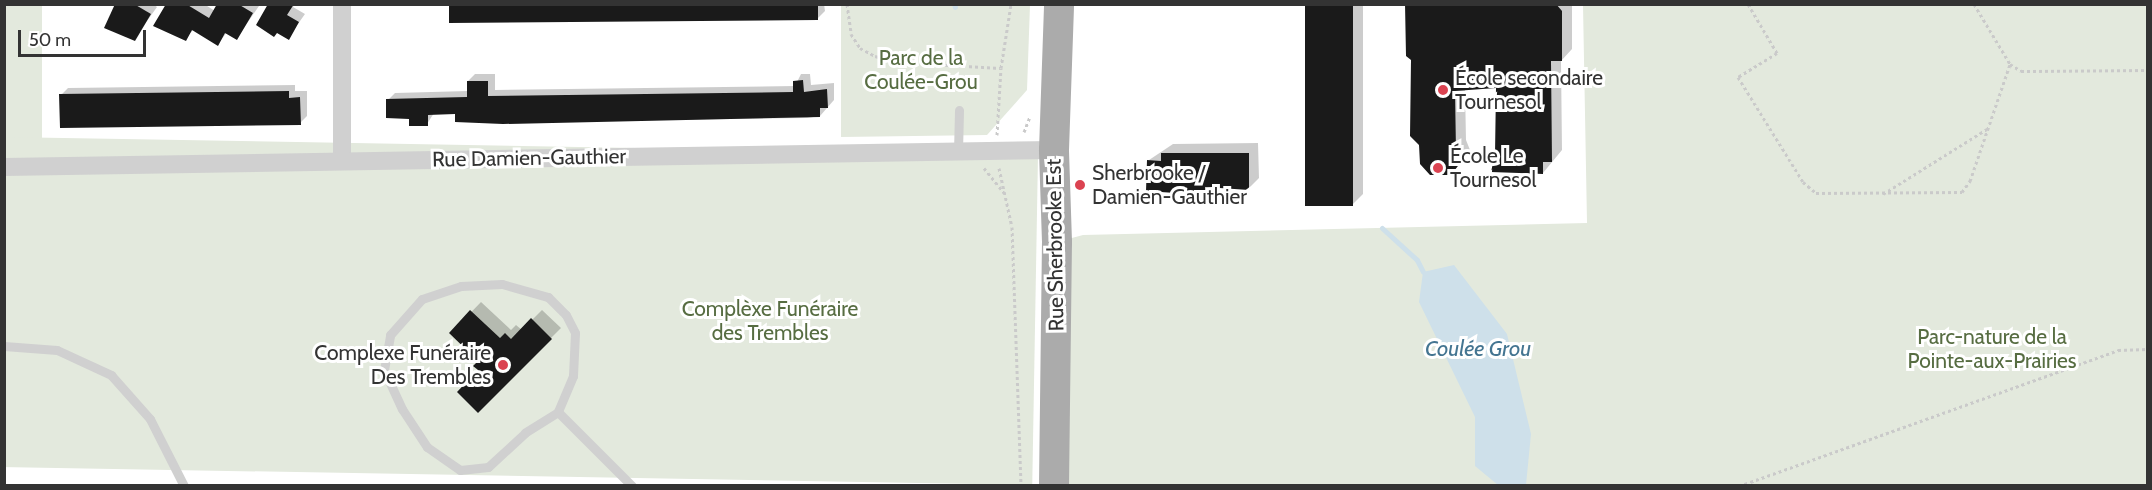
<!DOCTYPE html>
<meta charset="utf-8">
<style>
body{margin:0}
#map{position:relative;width:2152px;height:490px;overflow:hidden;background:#fff;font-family:Cabin,sans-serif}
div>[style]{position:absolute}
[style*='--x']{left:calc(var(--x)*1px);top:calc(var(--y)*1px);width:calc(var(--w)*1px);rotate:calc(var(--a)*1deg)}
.green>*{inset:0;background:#e3e9dd;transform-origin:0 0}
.water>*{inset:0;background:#cee0ea}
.shadow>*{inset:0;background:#0003}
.stream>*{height:5px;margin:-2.5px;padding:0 2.5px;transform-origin:2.5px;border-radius:2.5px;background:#cee0ea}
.building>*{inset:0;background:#1a1a1a;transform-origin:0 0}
.path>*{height:3px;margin-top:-1.5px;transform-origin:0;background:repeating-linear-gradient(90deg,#cacaca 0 3px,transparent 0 6px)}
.service>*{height:9px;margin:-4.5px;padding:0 4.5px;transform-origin:4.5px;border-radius:4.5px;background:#d0d0d0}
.minor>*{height:18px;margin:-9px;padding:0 9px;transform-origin:9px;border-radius:9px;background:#d0d0d0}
.primary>*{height:30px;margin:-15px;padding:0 15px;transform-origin:15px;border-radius:15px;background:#ababab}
.dots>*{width:16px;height:16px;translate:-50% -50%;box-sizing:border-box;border:3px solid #fff;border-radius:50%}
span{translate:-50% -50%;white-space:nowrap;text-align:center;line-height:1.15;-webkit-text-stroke:6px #fff;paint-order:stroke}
.park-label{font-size:21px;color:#576d42}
.poi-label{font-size:21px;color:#333}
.left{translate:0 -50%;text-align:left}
.right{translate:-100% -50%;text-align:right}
.street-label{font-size:21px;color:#333}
.water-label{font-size:22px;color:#447591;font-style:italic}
.frame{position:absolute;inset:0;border:6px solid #333;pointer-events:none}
.scale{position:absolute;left:18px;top:30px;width:128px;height:27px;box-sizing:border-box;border:3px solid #333;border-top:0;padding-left:8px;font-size:18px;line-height:21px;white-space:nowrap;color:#333;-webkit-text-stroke:4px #fff;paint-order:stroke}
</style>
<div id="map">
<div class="green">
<div style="left:4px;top:5px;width:38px;height:147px"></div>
<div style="clip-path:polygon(841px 5px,1030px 5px,1027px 90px,987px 135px,841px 137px)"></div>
<div style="clip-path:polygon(1583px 5px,2147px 5px,2147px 485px,1054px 486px,1057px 242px,1083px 235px,1587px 223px)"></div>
<div style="left:1038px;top:155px;width:330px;height:1034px;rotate:91deg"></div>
</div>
<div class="water">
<div style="clip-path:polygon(1454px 265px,1507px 334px,1531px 434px,1526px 485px,1498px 485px,1475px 466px,1475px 417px,1419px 302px,1423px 272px)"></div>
</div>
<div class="shadow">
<div style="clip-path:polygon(119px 4px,153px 4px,157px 7px,134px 39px)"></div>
<div style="clip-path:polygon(169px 4px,204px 4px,215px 11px,220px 4px,259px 6px,237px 38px,227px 32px,218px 44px,194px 29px,185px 39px)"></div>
<div style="clip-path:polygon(271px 4px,295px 4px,293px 7px,305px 14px,288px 38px)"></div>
<div style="clip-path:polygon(824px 4px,825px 11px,818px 18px,451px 5px)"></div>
<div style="clip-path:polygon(1306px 4px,1363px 4px,1363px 194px,1353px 204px)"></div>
<div style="clip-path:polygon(1406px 4px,1572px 4px,1572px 49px,1561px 61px,1562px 150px,1543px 173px,1497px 154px,1498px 86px,1465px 89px,1466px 140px,1470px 150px,1451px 174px,1413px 60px)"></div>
<div style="clip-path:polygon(475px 74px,495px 74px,495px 90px,795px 86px,801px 74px,810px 74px,811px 85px,834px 83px,834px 100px,820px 116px,807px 118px,503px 122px,456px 113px,434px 113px,427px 124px,410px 118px,388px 100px,395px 93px,468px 91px,468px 81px)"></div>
<div style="clip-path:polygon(295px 85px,295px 91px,307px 91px,307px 116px,300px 123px,61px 95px,68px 88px)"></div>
<div style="clip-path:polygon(1258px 143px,1259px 178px,1249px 188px,1213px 186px,1205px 194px,1149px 160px,1173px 144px)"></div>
<div style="clip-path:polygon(481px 302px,511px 330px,516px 325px,522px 330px,542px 310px,561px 328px,478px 411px,480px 361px,451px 333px)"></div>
</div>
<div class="stream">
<div style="--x:954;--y:4;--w:3;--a:72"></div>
<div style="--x:1382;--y:228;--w:47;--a:42.4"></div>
<div style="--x:1417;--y:260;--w:13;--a:63"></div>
</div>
<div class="building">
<div style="clip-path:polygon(115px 4px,134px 4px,151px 14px,135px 41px,104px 28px)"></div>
<div style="clip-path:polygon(166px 4px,186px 4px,209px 18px,217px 4px,238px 4px,253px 13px,237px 40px,225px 33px,218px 46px,192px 30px,186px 41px,153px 26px)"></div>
<div style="clip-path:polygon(268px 4px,294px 4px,287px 15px,299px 22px,289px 40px,277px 33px,274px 37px,256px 25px)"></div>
<div style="clip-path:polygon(449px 4px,818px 4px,818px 20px,449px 23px)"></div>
<div style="left:1305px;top:4px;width:48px;height:202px"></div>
<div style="clip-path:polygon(1405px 4px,1556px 4px,1562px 11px,1562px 61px,1551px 61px,1552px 162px,1543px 162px,1543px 174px,1491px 172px,1495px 154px,1496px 88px,1455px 91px,1456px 151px,1461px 162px,1451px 175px,1430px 175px,1420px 164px,1419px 145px,1410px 136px,1411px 60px,1406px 56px)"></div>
<div style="clip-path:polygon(803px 80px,804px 92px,827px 89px,828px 108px,820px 108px,820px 117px,503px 124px,455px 122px,455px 114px,428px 115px,428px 126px,409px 126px,409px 119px,386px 118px,386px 99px,467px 97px,467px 81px,488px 81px,488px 96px,793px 92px,793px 81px)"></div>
<div style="clip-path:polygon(289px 91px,289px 98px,300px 97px,301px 125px,60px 128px,59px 94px)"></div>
<div style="clip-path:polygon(1161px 153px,1249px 153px,1249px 190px,1205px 187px,1205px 195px,1146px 191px,1147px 160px,1161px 161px)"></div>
<div style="clip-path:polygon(470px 310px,500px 338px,505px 333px,511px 339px,531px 318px,552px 339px,478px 413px,457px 392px,478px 370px,473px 366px,478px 361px,449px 333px)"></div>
</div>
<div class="path">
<div style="--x:847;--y:4;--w:30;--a:82"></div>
<div style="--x:851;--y:34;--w:17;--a:57"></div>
<div style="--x:860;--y:48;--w:17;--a:28"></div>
<div style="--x:875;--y:56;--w:23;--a:15"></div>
<div style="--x:897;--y:62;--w:103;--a:3.3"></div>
<div style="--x:1748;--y:4;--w:57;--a:59.4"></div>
<div style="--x:1777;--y:53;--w:46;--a:148.4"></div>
<div style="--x:1738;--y:77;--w:123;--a:58.2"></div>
<div style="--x:1803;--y:182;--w:17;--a:40"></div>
<div style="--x:1816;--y:193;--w:146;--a:-0.4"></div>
<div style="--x:1962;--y:192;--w:14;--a:-54"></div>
<div style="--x:1970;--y:181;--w:124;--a:-71.1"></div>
<div style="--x:1974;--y:4;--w:70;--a:59"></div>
<div style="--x:2010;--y:64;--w:13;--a:32"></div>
<div style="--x:2021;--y:71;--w:127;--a:-0.5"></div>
<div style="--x:1024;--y:132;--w:17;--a:-69"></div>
<div style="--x:997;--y:135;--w:67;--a:-86.6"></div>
<div style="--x:1001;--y:68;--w:65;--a:-81.1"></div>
<div style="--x:984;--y:168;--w:32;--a:51"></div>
<div style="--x:999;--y:168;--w:60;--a:77.6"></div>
<div style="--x:1012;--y:227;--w:259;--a:88"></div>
<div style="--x:1883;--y:194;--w:123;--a:-32"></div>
<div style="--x:1739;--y:486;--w:403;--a:-19.7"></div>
<div style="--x:2118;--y:350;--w:30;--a:-2"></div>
</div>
<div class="service">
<div style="--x:958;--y:152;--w:42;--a:-88.6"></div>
<div style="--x:502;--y:284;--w:48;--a:15.8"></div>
<div style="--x:548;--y:297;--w:25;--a:45"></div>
<div style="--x:566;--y:315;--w:20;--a:63"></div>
<div style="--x:575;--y:333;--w:43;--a:92.7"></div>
<div style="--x:573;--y:376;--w:39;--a:113"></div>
<div style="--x:558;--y:412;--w:39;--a:148"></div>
<div style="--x:525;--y:433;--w:50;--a:137.4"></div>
<div style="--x:488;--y:467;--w:28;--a:174"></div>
<div style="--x:460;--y:470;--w:40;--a:-145.1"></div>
<div style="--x:427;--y:447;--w:45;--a:-123.3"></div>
<div style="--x:402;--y:409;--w:43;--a:-114.8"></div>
<div style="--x:384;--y:370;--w:36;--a:-80"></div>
<div style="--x:390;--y:335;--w:48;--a:-48.4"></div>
<div style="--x:422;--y:299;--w:41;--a:-18.4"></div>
<div style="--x:461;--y:286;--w:41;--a:-2.8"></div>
<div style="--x:4;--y:346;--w:53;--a:4.3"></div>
<div style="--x:57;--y:350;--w:60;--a:24.8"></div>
<div style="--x:111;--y:375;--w:59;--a:48.4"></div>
<div style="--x:150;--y:419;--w:75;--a:63.1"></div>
<div style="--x:558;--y:412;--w:105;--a:45"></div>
</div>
<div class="minor">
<div style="--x:342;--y:4;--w:157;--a:90"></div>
<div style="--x:4;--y:167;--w:1050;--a:-0.93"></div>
</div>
<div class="primary">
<div style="--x:1054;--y:486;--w:244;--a:-89.3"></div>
<div style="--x:1057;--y:242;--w:92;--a:-91.9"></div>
<div style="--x:1054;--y:150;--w:146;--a:-88"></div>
</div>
<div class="dots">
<div style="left:1443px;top:90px;background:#db4351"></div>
<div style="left:1438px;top:168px;background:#db4351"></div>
<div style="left:1080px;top:185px;background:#db4351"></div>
<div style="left:503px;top:365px;background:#db4351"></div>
</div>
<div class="park-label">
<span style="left:921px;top:70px">Parc de la<br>Coulée-Grou</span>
<span style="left:770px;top:321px">Complèxe Funéraire<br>des Trembles</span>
<span style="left:1992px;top:349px">Parc-nature de la<br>Pointe-aux-Prairies</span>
</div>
<div class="poi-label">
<span class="left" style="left:1455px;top:90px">École secondaire<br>Tournesol</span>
<span class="left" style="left:1450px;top:168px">École Le<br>Tournesol</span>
<span class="left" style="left:1092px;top:185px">Sherbrooke /<br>Damien-Gauthier</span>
<span class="right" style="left:491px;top:365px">Complexe Funéraire<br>Des Trembles</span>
</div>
<div class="street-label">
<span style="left:529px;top:158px;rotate:-1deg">Rue Damien-Gauthier</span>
<span style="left:1055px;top:245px;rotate:-91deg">Rue Sherbrooke Est</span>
</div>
<div class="water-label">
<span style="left:1478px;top:349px">Coulée Grou</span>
</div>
<div class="frame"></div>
<div class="scale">50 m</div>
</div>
